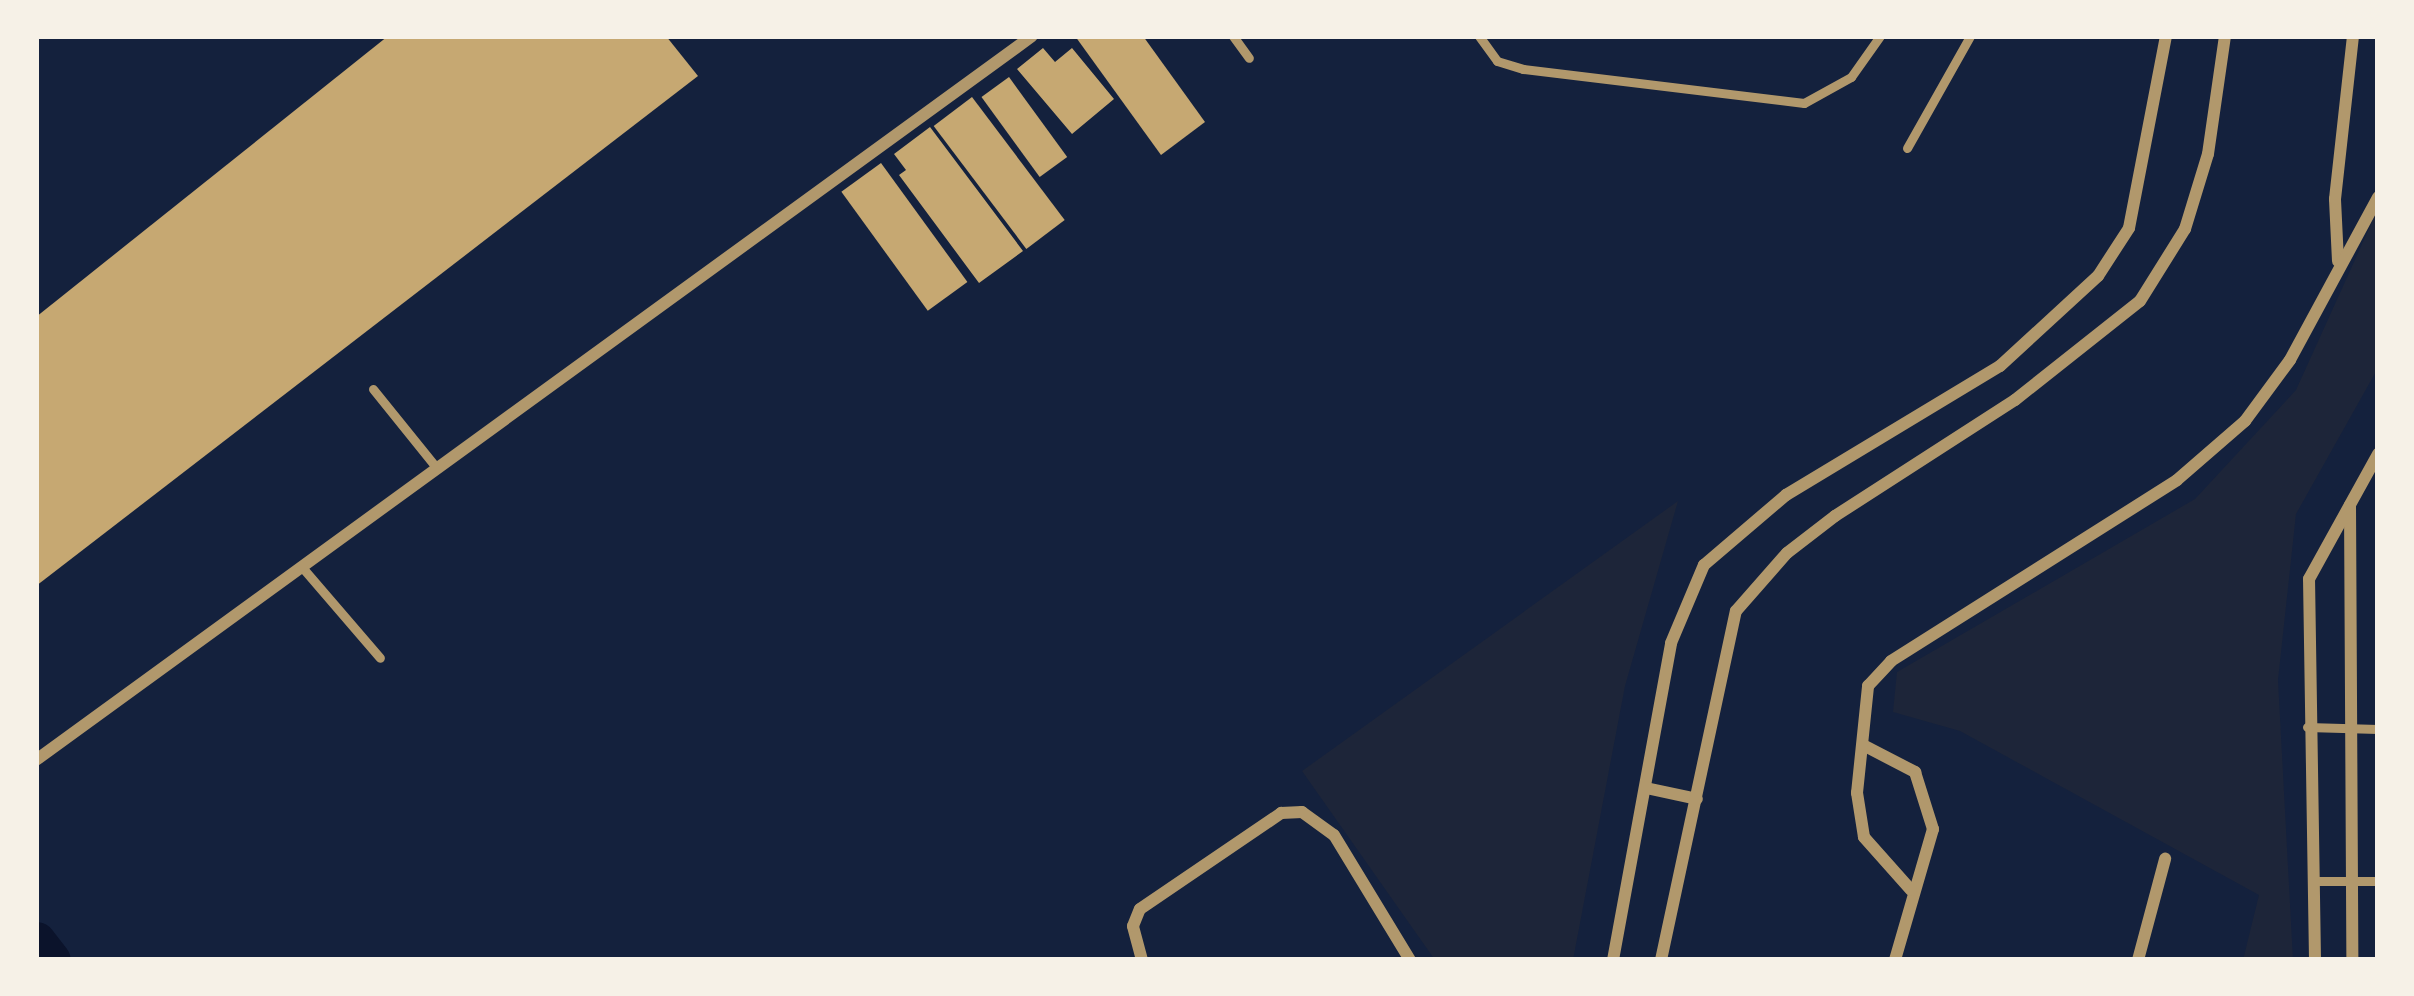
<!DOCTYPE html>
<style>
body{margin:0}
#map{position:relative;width:2414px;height:996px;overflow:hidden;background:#14213d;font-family:Lora,serif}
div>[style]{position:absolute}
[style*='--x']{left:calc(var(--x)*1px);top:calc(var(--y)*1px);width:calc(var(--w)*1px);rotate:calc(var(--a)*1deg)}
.green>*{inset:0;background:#1d2539}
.canal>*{height:39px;margin:-19.5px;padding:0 19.5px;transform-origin:19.5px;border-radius:19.5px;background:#0b132b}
.building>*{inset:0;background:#c6a872;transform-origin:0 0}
.service>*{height:9px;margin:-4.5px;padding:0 4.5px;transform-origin:4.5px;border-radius:4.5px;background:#b1986c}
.minor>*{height:12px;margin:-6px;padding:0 6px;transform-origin:6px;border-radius:6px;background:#b1986c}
span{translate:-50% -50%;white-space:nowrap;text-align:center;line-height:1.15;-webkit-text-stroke:9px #f6f1e7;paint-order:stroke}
.frame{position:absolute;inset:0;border:39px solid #f6f1e7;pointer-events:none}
</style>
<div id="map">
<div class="green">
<div style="clip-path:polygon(2378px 209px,2378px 368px,2296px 514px,2278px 680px,2293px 960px,2243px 960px,2259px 895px,1960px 731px,1893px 712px,1897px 672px,2195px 499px,2296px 390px)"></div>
<div style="clip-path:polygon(1678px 501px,1625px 686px,1573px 960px,1435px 960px,1302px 771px)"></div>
</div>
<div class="canal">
<div style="--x:36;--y:941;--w:24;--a:52"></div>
</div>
<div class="building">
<div style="clip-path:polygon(388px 36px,666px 36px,698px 76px,36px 586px,36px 317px)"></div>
<div style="clip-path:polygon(1075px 36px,1143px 36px,1205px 122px,1161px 155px)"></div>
<div style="clip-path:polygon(1043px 48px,1055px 62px,1072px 48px,1114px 99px,1072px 134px,1017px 69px)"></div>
<div style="left:1009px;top:77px;width:99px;height:34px;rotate:54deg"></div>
<div style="left:972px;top:97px;width:154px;height:48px;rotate:53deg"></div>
<div style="clip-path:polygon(930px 127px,1023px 251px,979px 283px,899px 175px,906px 170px,894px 154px)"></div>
<div style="left:881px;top:163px;width:147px;height:49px;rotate:54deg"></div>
</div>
<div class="service">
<div style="--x:1233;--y:36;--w:27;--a:54"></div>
<div style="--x:1479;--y:36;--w:31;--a:54"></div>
<div style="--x:1497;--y:61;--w:27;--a:17"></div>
<div style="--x:1523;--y:69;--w:283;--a:6.9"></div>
<div style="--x:1804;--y:103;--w:54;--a:-29"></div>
<div style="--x:1851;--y:77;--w:50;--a:-54.7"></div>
<div style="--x:1907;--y:148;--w:129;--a:-60.6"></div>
<div style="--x:373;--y:389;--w:100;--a:51.1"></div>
<div style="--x:301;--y:566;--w:121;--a:49.3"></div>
<div style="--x:2307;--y:727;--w:71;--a:1.6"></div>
<div style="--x:2313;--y:881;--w:65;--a:0"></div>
</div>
<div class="minor">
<div style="--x:2338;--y:261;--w:62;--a:-92.8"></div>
<div style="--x:2335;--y:199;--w:164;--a:-83.7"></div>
<div style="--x:2350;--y:505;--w:455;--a:89.7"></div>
<div style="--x:1863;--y:745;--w:59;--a:27.4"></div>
<div style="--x:1915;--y:772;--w:60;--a:72.5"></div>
<div style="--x:1933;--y:829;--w:136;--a:106.2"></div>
<div style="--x:36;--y:760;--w:1231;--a:-36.01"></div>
<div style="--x:1646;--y:788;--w:52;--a:12.2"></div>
<div style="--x:1911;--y:890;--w:71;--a:-131.6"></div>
<div style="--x:1864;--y:837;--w:45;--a:-99"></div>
<div style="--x:1857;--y:793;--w:108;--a:-84.1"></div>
<div style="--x:1868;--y:686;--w:34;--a:-47"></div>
<div style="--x:1891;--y:661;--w:338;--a:-32.3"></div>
<div style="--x:2177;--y:480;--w:90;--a:-40.9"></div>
<div style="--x:2245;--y:421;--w:76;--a:-53.6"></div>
<div style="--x:2290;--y:360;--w:185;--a:-61.6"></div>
<div style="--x:1142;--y:960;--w:35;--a:-105"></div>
<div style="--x:1133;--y:926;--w:18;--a:-68"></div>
<div style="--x:1140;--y:909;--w:171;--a:-34.2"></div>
<div style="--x:1281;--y:813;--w:21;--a:-3"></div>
<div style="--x:1302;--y:812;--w:39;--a:36"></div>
<div style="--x:1334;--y:835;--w:146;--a:58.7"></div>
<div style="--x:1613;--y:960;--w:322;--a:-79.6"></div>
<div style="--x:1671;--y:643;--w:85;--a:-67.1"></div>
<div style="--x:1704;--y:565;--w:108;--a:-40.5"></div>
<div style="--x:1786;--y:495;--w:250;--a:-31.1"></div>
<div style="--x:2000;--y:366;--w:133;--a:-42.6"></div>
<div style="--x:2098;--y:276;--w:57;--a:-57.1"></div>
<div style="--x:2129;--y:228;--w:196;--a:-79.1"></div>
<div style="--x:1661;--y:960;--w:357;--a:-77.9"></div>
<div style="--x:1736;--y:611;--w:77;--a:-48.7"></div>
<div style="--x:1787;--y:553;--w:61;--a:-37.6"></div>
<div style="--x:1835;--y:516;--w:214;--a:-32.8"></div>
<div style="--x:2015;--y:400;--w:159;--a:-38.4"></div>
<div style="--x:2140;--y:301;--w:85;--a:-58"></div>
<div style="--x:2185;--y:229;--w:78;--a:-73"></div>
<div style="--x:2208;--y:154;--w:119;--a:-81.8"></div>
<div style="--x:2138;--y:960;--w:105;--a:-75"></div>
<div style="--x:2315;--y:960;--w:381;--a:-90.9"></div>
<div style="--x:2309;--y:579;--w:143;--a:-61.1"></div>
</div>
<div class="frame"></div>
</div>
